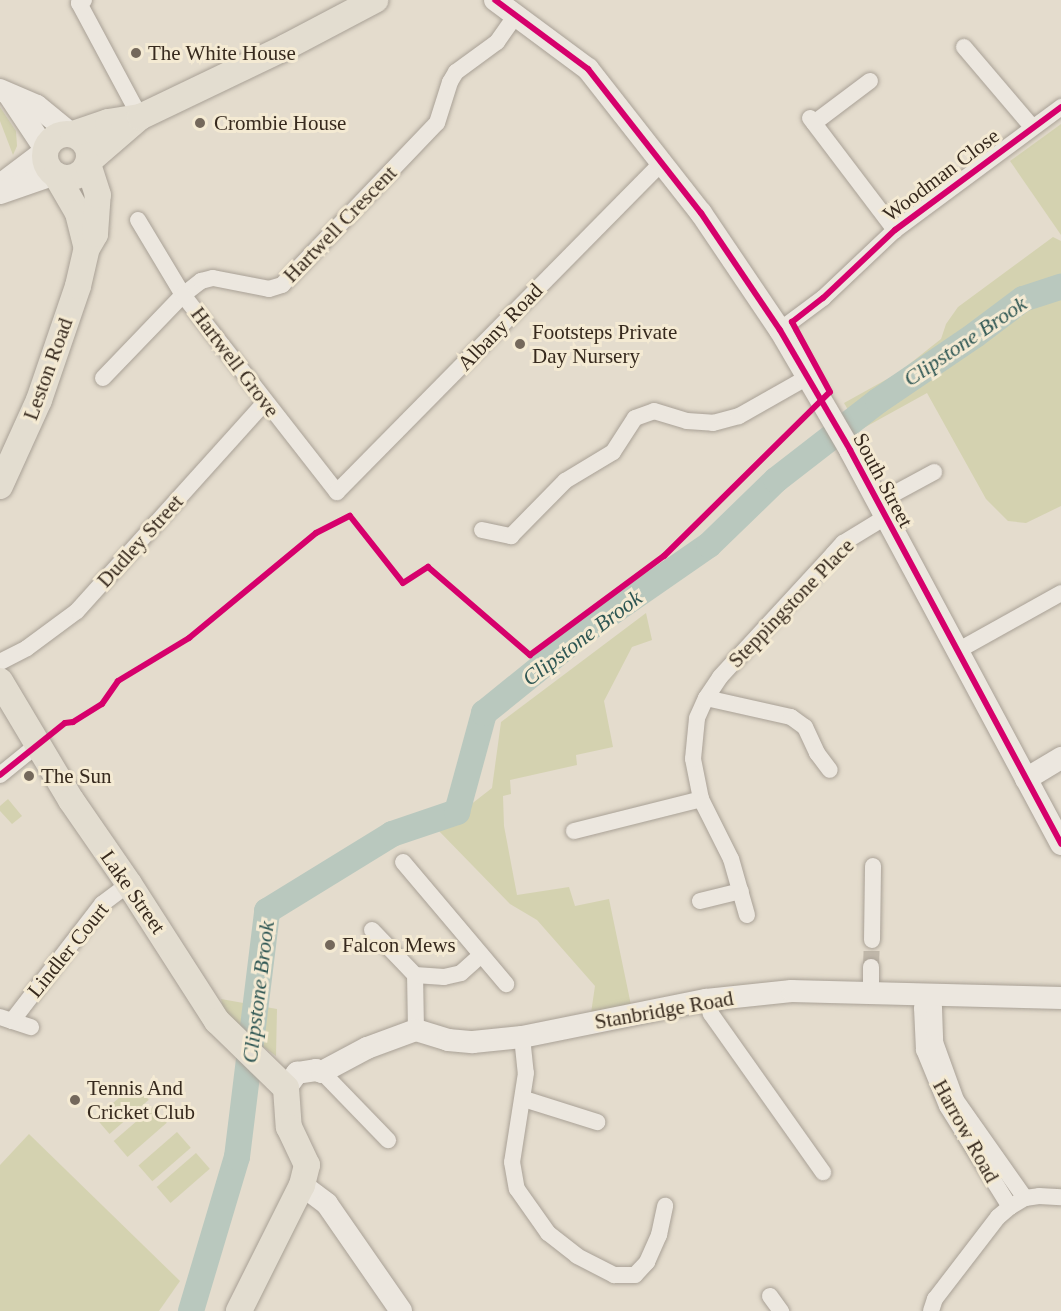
<!DOCTYPE html>
<style>
body{margin:0}
#map{position:relative;width:1061px;height:1311px;overflow:hidden;background:#e4dccd;font-family:"Times New Roman",serif}
div>[style]{position:absolute}
[style*='--x']{left:calc(var(--x)*1px);top:calc(var(--y)*1px);width:calc(var(--w)*1px);rotate:calc(var(--a)*1deg)}
.green>*{inset:0;background:#d4d2b0;transform-origin:0 0}
.river>*{height:26px;margin:-13px;padding:0 13px;transform-origin:13px;border-radius:13px;background:#b9c8be}
.street-tunnel>*{height:16px;margin-top:-8px;transform-origin:0;background:repeating-linear-gradient(90deg,#c1b8aa 0 16px,transparent 0 24px)}
.roads{filter:drop-shadow(0 0 2px #a9a196) drop-shadow(0 0 2px #a9a196)}
.street>*{height:16px;margin:-8px;padding:0 8px;transform-origin:8px;border-radius:8px;background:#ece7df}
.secondary>*{height:22px;margin:-11px;padding:0 11px;transform-origin:11px;border-radius:11px;background:#ece7df}
.primary>*{height:26px;margin:-13px;padding:0 13px;transform-origin:13px;border-radius:13px;background:#e3ddd0}
.primary>.ring{margin:-13px;padding:0;box-sizing:content-box;background:none;border:26px solid #e3ddd0;border-radius:50%}
.cycleway>*{height:6px;margin:-3px;padding:0 3px;transform-origin:3px;border-radius:3px;background:#d6006c}
.dots>*{width:16px;height:16px;translate:-50% -50%;box-sizing:border-box;border:3px solid #f4ead3;border-radius:50%}
span{translate:-50% -50%;white-space:nowrap;text-align:center;line-height:1.15;-webkit-text-stroke:6px #f4ead3;paint-order:stroke}
.poi-label{font-size:21px;color:#372a1e}
.left{translate:0 -50%;text-align:left}
.street-label{font-size:21px;color:#372a1e}
.water-label{font-size:22px;color:#2e5653;font-style:italic}
</style>
<div id="map">
<div class="green">
<div style="clip-path:polygon(0 107px,16px 131px,17px 146px,13px 155px,0 121px)"></div>
<div style="clip-path:polygon(1061px 124px,1061px 235px,1010px 161px)"></div>
<div style="clip-path:polygon(1053px 237px,1061px 241px,1061px 506px,1026px 523px,1008px 521px,986px 499px,927px 393px,860px 430px,844px 403px,898px 373px,941px 339px,946px 324px,958px 307px)"></div>
<div style="clip-path:polygon(646px 613px,652px 640px,632px 647px,604px 701px,613px 747px,576px 755px,577px 765px,510px 780px,511px 794px,503px 796px,504px 826px,517px 895px,569px 887px,575px 906px,609px 899px,631px 1005px,591px 1013px,595px 986px,537px 920px,510px 904px,438px 830px,492px 788px,501px 722px)"></div>
<div style="clip-path:polygon(8px 799px,22px 816px,12px 824px,0 811px,0 806px)"></div>
<div style="clip-path:polygon(221px 999px,277px 1009px,276px 1056px,241px 1031px,223px 1009px)"></div>
<div style="left:135px;top:1084px;width:21px;height:52px;rotate:49deg"></div>
<div style="left:153px;top:1107px;width:21px;height:52px;rotate:49deg"></div>
<div style="left:177px;top:1132px;width:21px;height:51px;rotate:49deg"></div>
<div style="clip-path:polygon(29px 1134px,180px 1281px,159px 1311px,0 1311px,0 1165px)"></div>
<div style="left:196px;top:1153px;width:21px;height:52px;rotate:49deg"></div>
</div>
<div class="river">
<div style="--x:191;--y:1311;--w:161;--a:-73.4"></div>
<div style="--x:237;--y:1157;--w:248;--a:-83"></div>
<div style="--x:267;--y:911;--w:147;--a:-31.6"></div>
<div style="--x:392;--y:834;--w:69;--a:-18.7"></div>
<div style="--x:457;--y:812;--w:103;--a:-74.7"></div>
<div style="--x:484;--y:713;--w:139;--a:-38.9"></div>
<div style="--x:592;--y:626;--w:142;--a:-34.7"></div>
<div style="--x:709;--y:545;--w:93;--a:-44.1"></div>
<div style="--x:776;--y:480;--w:129;--a:-37.8"></div>
<div style="--x:878;--y:401;--w:117;--a:-34.2"></div>
<div style="--x:975;--y:335;--w:60;--a:-36.9"></div>
<div style="--x:1023;--y:299;--w:40;--a:-18"></div>
</div>
<div class="street-tunnel">
<div style="--x:871;--y:967;--w:27;--a:-88"></div>
</div>
<div class="roads">
<div class="street">
<div style="--x:84;--y:0;--w:6;--a:149"></div>
<div style="--x:79;--y:3;--w:129;--a:61.8"></div>
<div style="--x:964;--y:47;--w:105;--a:49.6"></div>
<div style="--x:810;--y:118;--w:141;--a:52.8"></div>
<div style="--x:814;--y:123;--w:70;--a:-36.9"></div>
<div style="--x:138;--y:220;--w:87;--a:59"></div>
<div style="--x:183;--y:295;--w:23;--a:-38"></div>
<div style="--x:201;--y:281;--w:12;--a:-14"></div>
<div style="--x:213;--y:278;--w:57;--a:11.1"></div>
<div style="--x:269;--y:289;--w:14;--a:-17"></div>
<div style="--x:282;--y:285;--w:224;--a:-46.3"></div>
<div style="--x:437;--y:123;--w:43;--a:-72.4"></div>
<div style="--x:450;--y:82;--w:12;--a:-59"></div>
<div style="--x:456;--y:72;--w:51;--a:-36.2"></div>
<div style="--x:497;--y:42;--w:33;--a:-55"></div>
<div style="--x:780;--y:330;--w:54;--a:-36.7"></div>
<div style="--x:823;--y:298;--w:99;--a:-43.4"></div>
<div style="--x:895;--y:230;--w:207;--a:-36.5"></div>
<div style="--x:103;--y:378;--w:115;--a:-46.1"></div>
<div style="--x:183;--y:295;--w:250;--a:52"></div>
<div style="--x:337;--y:492;--w:463;--a:-45.4"></div>
<div style="--x:877;--y:503;--w:65;--a:-28.5"></div>
<div style="--x:482;--y:530;--w:30;--a:12"></div>
<div style="--x:511;--y:536;--w:77;--a:-45.5"></div>
<div style="--x:565;--y:481;--w:56;--a:-31.1"></div>
<div style="--x:613;--y:452;--w:40;--a:-57.1"></div>
<div style="--x:635;--y:418;--w:20;--a:-20"></div>
<div style="--x:654;--y:411;--w:34;--a:17"></div>
<div style="--x:687;--y:421;--w:26;--a:4"></div>
<div style="--x:713;--y:423;--w:27;--a:-15"></div>
<div style="--x:739;--y:416;--w:79;--a:-29.5"></div>
<div style="--x:957;--y:651;--w:119;--a:-29.1"></div>
<div style="--x:0;--y:662;--w:30;--a:-27"></div>
<div style="--x:27;--y:648;--w:62;--a:-36.5"></div>
<div style="--x:77;--y:611;--w:281;--a:-48"></div>
<div style="--x:706;--y:698;--w:87;--a:12.6"></div>
<div style="--x:791;--y:717;--w:17;--a:36"></div>
<div style="--x:805;--y:727;--w:29;--a:65"></div>
<div style="--x:817;--y:753;--w:21;--a:53"></div>
<div style="--x:0;--y:775;--w:48;--a:-39"></div>
<div style="--x:574;--y:831;--w:131;--a:-14.1"></div>
<div style="--x:403;--y:862;--w:160;--a:49.8"></div>
<div style="--x:700;--y:901;--w:42;--a:-13.7"></div>
<div style="--x:747;--y:915;--w:58;--a:-105.9"></div>
<div style="--x:731;--y:859;--w:67;--a:-116.6"></div>
<div style="--x:701;--y:799;--w:41;--a:-101.3"></div>
<div style="--x:693;--y:759;--w:41;--a:-84.4"></div>
<div style="--x:697;--y:718;--w:22;--a:-66"></div>
<div style="--x:706;--y:698;--w:25;--a:-56"></div>
<div style="--x:720;--y:677;--w:167;--a:-47.4"></div>
<div style="--x:833;--y:554;--w:15;--a:-48"></div>
<div style="--x:843;--y:543;--w:48;--a:-31.4"></div>
<div style="--x:372;--y:930;--w:62;--a:46.3"></div>
<div style="--x:872;--y:940;--w:74;--a:-89.2"></div>
<div style="--x:871;--y:992;--w:25;--a:-90"></div>
<div style="--x:706;--y:1000;--w:15;--a:70"></div>
<div style="--x:711;--y:1014;--w:194;--a:54.7"></div>
<div style="--x:0;--y:1017;--w:13;--a:18"></div>
<div style="--x:12;--y:1021;--w:148;--a:-52.4"></div>
<div style="--x:102;--y:904;--w:34;--a:-37"></div>
<div style="--x:12;--y:1021;--w:20;--a:18"></div>
<div style="--x:416;--y:1030;--w:55;--a:-91"></div>
<div style="--x:415;--y:975;--w:29;--a:4"></div>
<div style="--x:444;--y:977;--w:17;--a:-13"></div>
<div style="--x:461;--y:973;--w:27;--a:-42"></div>
<div style="--x:522;--y:1037;--w:36;--a:84"></div>
<div style="--x:526;--y:1073;--w:90;--a:98.9"></div>
<div style="--x:512;--y:1162;--w:27;--a:80"></div>
<div style="--x:517;--y:1189;--w:54;--a:54.8"></div>
<div style="--x:548;--y:1233;--w:37;--a:38"></div>
<div style="--x:577;--y:1256;--w:42;--a:27.2"></div>
<div style="--x:614;--y:1275;--w:21;--a:0"></div>
<div style="--x:635;--y:1275;--w:18;--a:-47"></div>
<div style="--x:647;--y:1262;--w:30;--a:-66"></div>
<div style="--x:659;--y:1235;--w:30;--a:-78"></div>
<div style="--x:322;--y:1072;--w:95;--a:45.9"></div>
<div style="--x:524;--y:1099;--w:77;--a:17.5"></div>
<div style="--x:1010;--y:1207;--w:119;--a:-122"></div>
<div style="--x:947;--y:1106;--w:61;--a:-112.3"></div>
<div style="--x:924;--y:1050;--w:42;--a:-92.7"></div>
<div style="--x:922;--y:1008;--w:12;--a:-66"></div>
<div style="--x:927;--y:997;--w:13;--a:58"></div>
<div style="--x:934;--y:1008;--w:34;--a:88"></div>
<div style="--x:935;--y:1042;--w:62;--a:70.1"></div>
<div style="--x:956;--y:1100;--w:120;--a:54.9"></div>
<div style="--x:770;--y:1296;--w:19;--a:54"></div>
<div style="--x:931;--y:1311;--w:13;--a:-72"></div>
<div style="--x:935;--y:1299;--w:103;--a:-52.5"></div>
<div style="--x:998;--y:1217;--w:16;--a:-40"></div>
<div style="--x:1010;--y:1207;--w:17;--a:-31"></div>
<div style="--x:1025;--y:1198;--w:14;--a:-8"></div>
<div style="--x:1039;--y:1196;--w:22;--a:3"></div>
</div>
<div class="secondary">
<div style="--x:495;--y:0;--w:116;--a:36.6"></div>
<div style="--x:588;--y:69;--w:183;--a:51.9"></div>
<div style="--x:701;--y:213;--w:141;--a:56"></div>
<div style="--x:780;--y:330;--w:139;--a:59.7"></div>
<div style="--x:850;--y:450;--w:447;--a:61.8"></div>
<div style="--x:0;--y:90;--w:40;--a:23.4"></div>
<div style="--x:37;--y:106;--w:43;--a:39.3"></div>
<div style="--x:9;--y:95;--w:65;--a:56.3"></div>
<div style="--x:0;--y:185;--w:56;--a:-37.1"></div>
<div style="--x:0;--y:193;--w:58;--a:-19.1"></div>
<div style="--x:1026;--y:779;--w:41;--a:-31"></div>
<div style="--x:286;--y:1088;--w:19;--a:-54"></div>
<div style="--x:297;--y:1073;--w:19;--a:-9"></div>
<div style="--x:316;--y:1070;--w:6;--a:18"></div>
<div style="--x:322;--y:1072;--w:51;--a:-28.1"></div>
<div style="--x:367;--y:1048;--w:52;--a:-20.2"></div>
<div style="--x:416;--y:1030;--w:34;--a:17"></div>
<div style="--x:448;--y:1040;--w:25;--a:5"></div>
<div style="--x:473;--y:1042;--w:49;--a:-5.8"></div>
<div style="--x:522;--y:1037;--w:188;--a:-11.4"></div>
<div style="--x:706;--y:1000;--w:86;--a:-6"></div>
<div style="--x:792;--y:991;--w:269;--a:1.5"></div>
<div style="--x:302;--y:1185;--w:31;--a:37"></div>
<div style="--x:327;--y:1204;--w:130;--a:55.3"></div>
</div>
<div class="primary">
<div class="ring" style="left:45px;top:134px;width:18px;height:18px"></div>
<div style="--x:73;--y:134;--w:37;--a:-19"></div>
<div style="--x:108;--y:122;--w:32;--a:-9"></div>
<div style="--x:89;--y:161;--w:67;--a:-40.8"></div>
<div style="--x:140;--y:117;--w:162;--a:-25.6"></div>
<div style="--x:286;--y:47;--w:101;--a:-27.8"></div>
<div style="--x:56;--y:175;--w:44;--a:59.9"></div>
<div style="--x:78;--y:213;--w:36;--a:76"></div>
<div style="--x:0;--y:486;--w:94;--a:-65.6"></div>
<div style="--x:39;--y:400;--w:120;--a:-71.1"></div>
<div style="--x:78;--y:286;--w:39;--a:-77"></div>
<div style="--x:87;--y:248;--w:16;--a:-60"></div>
<div style="--x:95;--y:234;--w:39;--a:-86"></div>
<div style="--x:98;--y:195;--w:33;--a:-108"></div>
<div style="--x:0;--y:681;--w:139;--a:59.2"></div>
<div style="--x:71;--y:800;--w:102;--a:55.4"></div>
<div style="--x:129;--y:884;--w:163;--a:57.3"></div>
<div style="--x:217;--y:1021;--w:96;--a:44.2"></div>
<div style="--x:286;--y:1088;--w:39;--a:86"></div>
<div style="--x:289;--y:1127;--w:42;--a:64.7"></div>
<div style="--x:307;--y:1165;--w:21;--a:104"></div>
<div style="--x:302;--y:1185;--w:141;--a:116.6"></div>
</div>
</div>
<div class="cycleway">
<div style="--x:495;--y:0;--w:116;--a:36.6"></div>
<div style="--x:588;--y:69;--w:183;--a:51.9"></div>
<div style="--x:701;--y:213;--w:141;--a:56"></div>
<div style="--x:780;--y:330;--w:139;--a:59.7"></div>
<div style="--x:850;--y:450;--w:447;--a:61.8"></div>
<div style="--x:0;--y:775;--w:83;--a:-38.7"></div>
<div style="--x:65;--y:723;--w:8;--a:-7"></div>
<div style="--x:73;--y:722;--w:34;--a:-32"></div>
<div style="--x:102;--y:704;--w:28;--a:-55"></div>
<div style="--x:118;--y:681;--w:83;--a:-31.2"></div>
<div style="--x:189;--y:638;--w:165;--a:-39.6"></div>
<div style="--x:316;--y:533;--w:38;--a:-27"></div>
<div style="--x:350;--y:516;--w:85;--a:51.7"></div>
<div style="--x:403;--y:583;--w:30;--a:-33"></div>
<div style="--x:428;--y:567;--w:135;--a:40.8"></div>
<div style="--x:530;--y:655;--w:167;--a:-36.5"></div>
<div style="--x:664;--y:556;--w:233;--a:-44.7"></div>
<div style="--x:830;--y:392;--w:80;--a:-118.5"></div>
<div style="--x:792;--y:322;--w:39;--a:-38"></div>
<div style="--x:823;--y:298;--w:99;--a:-43.4"></div>
<div style="--x:895;--y:230;--w:207;--a:-36.5"></div>
</div>
<div class="dots">
<div style="left:136px;top:53px;background:#74685b"></div>
<div style="left:200px;top:123px;background:#74685b"></div>
<div style="left:520px;top:344px;background:#74685b"></div>
<div style="left:29px;top:776px;background:#74685b"></div>
<div style="left:330px;top:945px;background:#74685b"></div>
<div style="left:75px;top:1100px;background:#74685b"></div>
</div>
<div class="poi-label">
<span class="left" style="left:148px;top:53px">The White House</span>
<span class="left" style="left:214px;top:123px">Crombie House</span>
<span class="left" style="left:532px;top:344px">Footsteps Private<br>Day Nursery</span>
<span class="left" style="left:41px;top:776px">The Sun</span>
<span class="left" style="left:342px;top:945px">Falcon Mews</span>
<span class="left" style="left:87px;top:1100px">Tennis And<br>Cricket Club</span>
</div>
<div class="street-label">
<span style="left:941px;top:175px;rotate:-37deg">Woodman Close</span>
<span style="left:340px;top:224px;rotate:-46deg">Hartwell Crescent</span>
<span style="left:500px;top:327px;rotate:-46deg">Albany Road</span>
<span style="left:235px;top:362px;rotate:53deg">Hartwell Grove</span>
<span style="left:48px;top:369px;rotate:-70deg">Leston Road</span>
<span style="left:883px;top:480px;rotate:62deg">South Street</span>
<span style="left:140px;top:541px;rotate:-48deg">Dudley Street</span>
<span style="left:791px;top:603px;rotate:-46deg">Steppingstone Place</span>
<span style="left:133px;top:892px;rotate:55deg">Lake Street</span>
<span style="left:68px;top:950px;rotate:-51deg">Lindler Court</span>
<span style="left:664px;top:1010px;rotate:-10deg">Stanbridge Road</span>
<span style="left:966px;top:1131px;rotate:61deg">Harrow Road</span>
</div>
<div class="water-label">
<span style="left:965px;top:341px;rotate:-34deg">Clipstone Brook</span>
<span style="left:582px;top:638px;rotate:-37deg">Clipstone Brook</span>
<span style="left:258px;top:992px;rotate:-83deg">Clipstone Brook</span>
</div>
</div>
